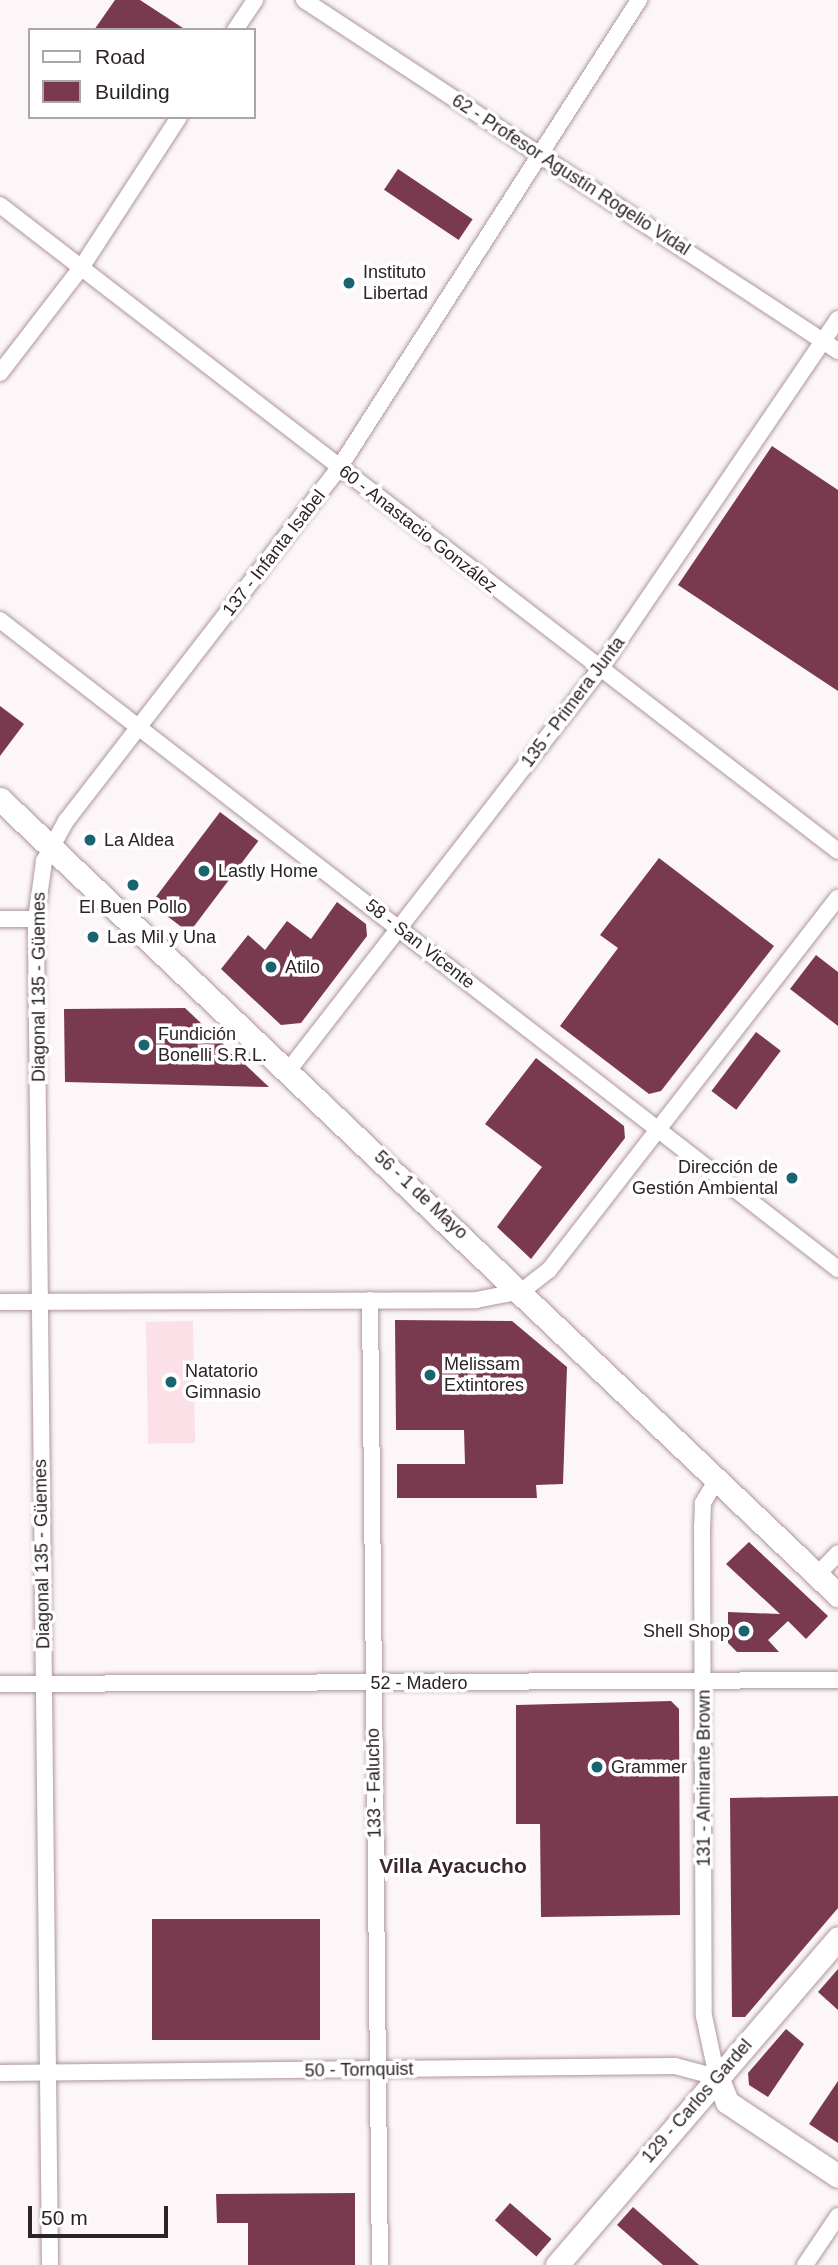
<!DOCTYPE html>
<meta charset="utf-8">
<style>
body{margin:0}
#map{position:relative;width:838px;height:2265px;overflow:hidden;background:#fcf6f8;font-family:Helvetica,sans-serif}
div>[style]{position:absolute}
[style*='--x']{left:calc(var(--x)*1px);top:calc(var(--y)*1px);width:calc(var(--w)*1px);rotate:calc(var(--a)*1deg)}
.green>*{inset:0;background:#fbe0e8;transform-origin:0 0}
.building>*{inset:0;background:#79394f;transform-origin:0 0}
.roads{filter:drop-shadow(0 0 2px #ae969d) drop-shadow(0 0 2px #ae969d)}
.street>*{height:16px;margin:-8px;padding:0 8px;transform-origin:8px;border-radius:8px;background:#fff}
.secondary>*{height:23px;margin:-11.5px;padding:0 11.5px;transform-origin:11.5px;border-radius:11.5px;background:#fff}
.dots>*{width:19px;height:19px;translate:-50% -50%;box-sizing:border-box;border:4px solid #fff;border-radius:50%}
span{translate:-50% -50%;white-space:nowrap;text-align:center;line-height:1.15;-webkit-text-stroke:7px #fff;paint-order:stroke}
.street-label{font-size:18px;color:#2c2326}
.poi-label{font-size:18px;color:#2c2326}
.left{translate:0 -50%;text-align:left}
.right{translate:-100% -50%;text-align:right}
.quarter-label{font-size:21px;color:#3c292f;font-weight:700}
.legend{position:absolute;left:28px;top:28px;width:228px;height:91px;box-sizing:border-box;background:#fff;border:2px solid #aba7a8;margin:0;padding:9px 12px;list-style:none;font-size:21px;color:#2c2326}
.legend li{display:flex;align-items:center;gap:14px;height:35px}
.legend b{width:35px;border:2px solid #aba7a8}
.scale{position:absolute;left:28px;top:2206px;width:140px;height:32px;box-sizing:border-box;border:4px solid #2c2326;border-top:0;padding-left:9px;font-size:21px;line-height:24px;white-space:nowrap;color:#2c2326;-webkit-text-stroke:5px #fff;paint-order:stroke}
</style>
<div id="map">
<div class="green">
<div style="left:193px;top:1321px;width:122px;height:47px;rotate:89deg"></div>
</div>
<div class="building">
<div style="clip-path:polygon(115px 0,140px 0,186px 30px,94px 30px)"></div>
<div style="left:398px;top:169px;width:90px;height:25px;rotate:34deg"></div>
<div style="clip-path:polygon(772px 446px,838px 490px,838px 691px,678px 585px)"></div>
<div style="clip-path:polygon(0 706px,24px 724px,0 756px)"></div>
<div style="left:220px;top:812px;width:48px;height:115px;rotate:37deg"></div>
<div style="clip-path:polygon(659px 858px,774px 946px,661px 1091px,649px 1094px,560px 1026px,618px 948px,600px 935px)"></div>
<div style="clip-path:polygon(337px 902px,366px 924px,367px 936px,301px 1023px,281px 1025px,221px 969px,248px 935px,265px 950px,287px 921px,311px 939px)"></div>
<div style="clip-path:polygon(816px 955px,838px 972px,838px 1026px,790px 989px)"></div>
<div style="clip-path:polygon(185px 1008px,269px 1087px,65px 1082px,64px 1009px)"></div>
<div style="left:756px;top:1032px;width:31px;height:74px;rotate:37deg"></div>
<div style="clip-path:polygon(536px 1058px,624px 1126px,625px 1138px,531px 1259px,497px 1227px,542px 1167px,485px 1124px)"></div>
<div style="clip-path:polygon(395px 1320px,512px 1321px,567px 1367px,563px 1484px,536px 1485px,537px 1498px,397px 1498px,397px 1464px,465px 1464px,464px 1430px,396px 1430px)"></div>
<div style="clip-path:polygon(749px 1542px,828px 1616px,806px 1639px,788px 1621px,768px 1640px,779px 1652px,737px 1652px,728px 1643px,728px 1612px,780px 1614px,726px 1564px)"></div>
<div style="clip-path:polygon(671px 1701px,679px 1709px,680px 1915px,541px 1917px,540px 1824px,516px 1824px,516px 1705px)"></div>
<div style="clip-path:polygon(838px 1796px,838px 1908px,745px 2017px,732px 2017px,730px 1798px)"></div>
<div style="left:320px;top:1919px;width:121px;height:168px;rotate:90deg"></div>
<div style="clip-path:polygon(838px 1969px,838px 2010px,818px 1992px)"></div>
<div style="clip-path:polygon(786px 2029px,804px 2044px,768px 2097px,749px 2085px,748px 2073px)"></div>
<div style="clip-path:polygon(838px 2081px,838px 2143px,809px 2124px)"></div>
<div style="clip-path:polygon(355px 2193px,355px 2265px,248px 2265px,248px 2223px,217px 2223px,216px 2194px)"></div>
<div style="left:510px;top:2203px;width:55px;height:23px;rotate:41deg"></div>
<div style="clip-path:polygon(633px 2207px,699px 2265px,663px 2265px,617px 2225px)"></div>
</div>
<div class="roads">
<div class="street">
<div style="--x:304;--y:0;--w:639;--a:33.32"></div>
<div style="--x:235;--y:30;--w:36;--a:-56"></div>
<div style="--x:0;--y:205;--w:1058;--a:37.63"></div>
<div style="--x:0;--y:373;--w:133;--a:-52.4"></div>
<div style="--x:81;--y:268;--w:180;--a:-57"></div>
<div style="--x:0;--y:620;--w:1060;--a:37.76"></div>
<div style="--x:0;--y:919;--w:36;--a:0"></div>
<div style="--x:288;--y:1071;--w:509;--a:-52.18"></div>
<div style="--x:600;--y:669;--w:423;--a:-55.8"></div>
<div style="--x:370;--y:1300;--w:965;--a:89.41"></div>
<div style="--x:0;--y:1302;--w:476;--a:-0.2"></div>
<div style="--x:476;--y:1300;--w:47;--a:-11.1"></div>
<div style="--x:522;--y:1291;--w:34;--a:-38"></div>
<div style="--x:549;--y:1270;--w:471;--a:-52.2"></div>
<div style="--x:716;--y:1481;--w:26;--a:121"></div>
<div style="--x:703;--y:1503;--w:23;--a:92"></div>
<div style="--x:702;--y:1526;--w:490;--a:89.8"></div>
<div style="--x:704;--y:2016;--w:62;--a:78"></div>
<div style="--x:817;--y:1575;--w:30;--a:-46"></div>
<div style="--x:0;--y:1684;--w:838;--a:-0.27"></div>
<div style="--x:0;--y:2073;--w:675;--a:-0.59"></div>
<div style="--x:675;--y:2066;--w:43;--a:14.7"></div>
<div style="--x:50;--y:2265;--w:1346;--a:-90.6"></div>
<div style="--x:36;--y:919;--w:59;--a:-82.1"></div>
<div style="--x:44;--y:861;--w:46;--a:-61.2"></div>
<div style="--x:66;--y:821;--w:446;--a:-52.3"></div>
<div style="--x:339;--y:468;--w:556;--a:-57.34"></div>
<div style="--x:805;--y:2265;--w:59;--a:-56"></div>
</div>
<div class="secondary">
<div style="--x:0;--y:799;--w:1156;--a:43.53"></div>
<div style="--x:717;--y:2077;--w:27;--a:68"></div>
<div style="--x:727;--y:2102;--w:133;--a:33.7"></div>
<div style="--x:557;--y:2265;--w:431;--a:-49.3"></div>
</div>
</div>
<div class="dots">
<div style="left:349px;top:283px;background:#19646f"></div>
<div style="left:90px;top:840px;background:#19646f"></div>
<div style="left:204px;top:871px;background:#19646f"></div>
<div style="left:133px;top:885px;background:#19646f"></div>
<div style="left:93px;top:937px;background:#19646f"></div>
<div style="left:271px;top:967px;background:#19646f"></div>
<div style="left:144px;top:1045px;background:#19646f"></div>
<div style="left:792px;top:1178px;background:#19646f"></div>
<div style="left:430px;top:1375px;background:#19646f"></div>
<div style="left:171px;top:1382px;background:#19646f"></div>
<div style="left:744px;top:1631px;background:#19646f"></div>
<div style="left:597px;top:1767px;background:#19646f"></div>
</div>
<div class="street-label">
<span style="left:571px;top:175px;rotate:33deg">62 - Profesor Agustín Rogelio Vidal</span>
<span style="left:418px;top:529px;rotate:38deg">60 - Anastacio González</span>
<span style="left:274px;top:553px;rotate:-52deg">137 - Infanta Isabel</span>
<span style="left:573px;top:702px;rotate:-53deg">135 - Primera Junta</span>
<span style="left:420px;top:944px;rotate:38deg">58 - San Vicente</span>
<span style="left:39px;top:987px;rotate:-90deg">Diagonal 135 - Güemes</span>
<span style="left:421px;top:1195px;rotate:43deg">56 - 1 de Mayo</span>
<span style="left:42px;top:1554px;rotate:-91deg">Diagonal 135 - Güemes</span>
<span style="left:419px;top:1683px">52 - Madero</span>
<span style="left:704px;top:1778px;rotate:-90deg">131 - Almirante Brown</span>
<span style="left:374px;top:1783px;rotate:-91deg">133 - Falucho</span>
<span style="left:359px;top:2070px;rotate:-1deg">50 - Tornquist</span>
<span style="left:697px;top:2101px;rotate:-49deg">129 - Carlos Gardel</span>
</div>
<div class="poi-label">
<span class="left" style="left:363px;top:283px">Instituto<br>Libertad</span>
<span class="left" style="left:104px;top:840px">La Aldea</span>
<span class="left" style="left:218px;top:871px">Lastly Home</span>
<span style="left:133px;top:907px">El Buen Pollo</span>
<span class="left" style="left:107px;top:937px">Las Mil y Una</span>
<span class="left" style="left:285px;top:967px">Atilo</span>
<span class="left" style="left:158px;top:1045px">Fundición<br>Bonelli S.R.L.</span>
<span class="right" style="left:778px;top:1178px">Dirección de<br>Gestión Ambiental</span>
<span class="left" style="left:444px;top:1375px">Melissam<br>Extintores</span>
<span class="left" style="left:185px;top:1382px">Natatorio<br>Gimnasio</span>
<span class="right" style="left:730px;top:1631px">Shell Shop</span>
<span class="left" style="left:611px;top:1767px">Grammer</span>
</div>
<div class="quarter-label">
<span style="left:453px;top:1866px">Villa Ayacucho</span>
</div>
<ul class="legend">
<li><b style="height:9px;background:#fff"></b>Road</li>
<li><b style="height:19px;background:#79394f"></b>Building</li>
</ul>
<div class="scale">50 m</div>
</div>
